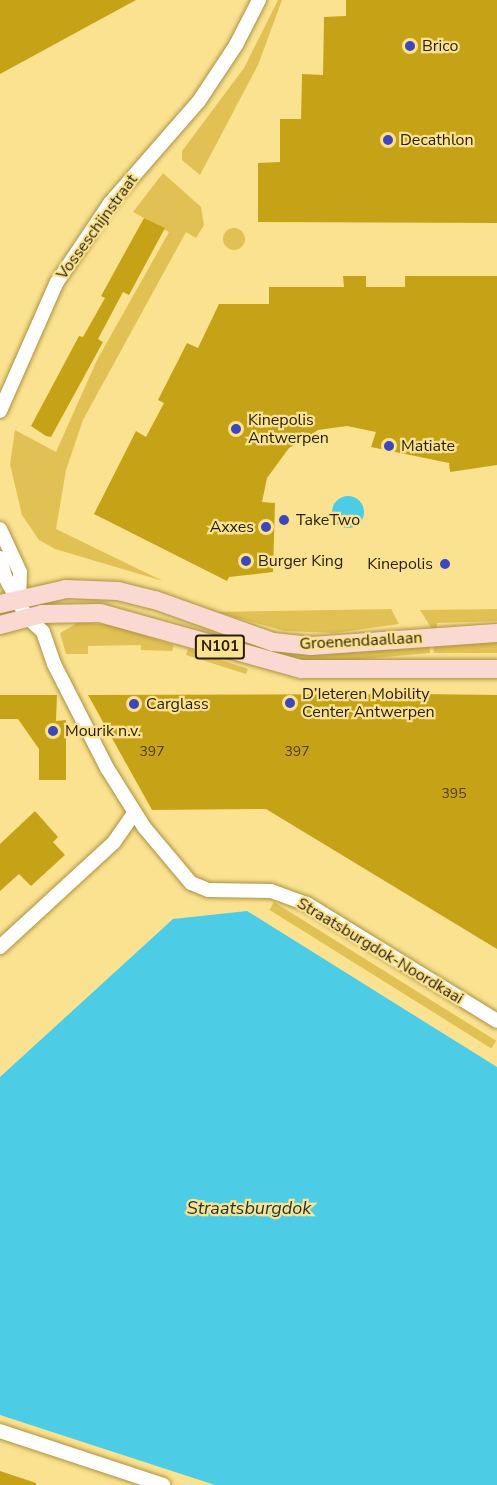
<!DOCTYPE html>
<meta charset="utf-8">
<style>
body{margin:0}
#map{position:relative;width:497px;height:1485px;overflow:hidden;background:#fbe290;font-family:"Nunito Sans",sans-serif}
div>[style]{position:absolute}
[style*='--x']{left:calc(var(--x)*1px);top:calc(var(--y)*1px);width:calc(var(--w)*1px);rotate:calc(var(--a)*1deg)}
.green>*{inset:0;background:#e2c154;transform-origin:0 0}
.round{border-radius:50%}
.water>*{inset:0;background:#4ccde5}
.building>*{inset:0;background:#c6a316}
.roads{filter:drop-shadow(0 0 2px #ab9241) drop-shadow(0 0 2px #ab9241)}
.minor>*{height:14px;margin:-7px;padding:0 7px;transform-origin:7px;border-radius:7px;background:#fff}
.major>*{height:18px;margin:-9px;padding:0 9px;transform-origin:9px;border-radius:9px;background:#fad9d2}
.dots>*{width:16px;height:16px;translate:-50% -50%;box-sizing:border-box;border:3px solid #fbe290;border-radius:50%}
span{translate:-50% -50%;white-space:nowrap;text-align:center;line-height:1.15;-webkit-text-stroke:4.5px #fbe290;paint-order:stroke}
.number-label{font-size:14px;color:#4f3e06}
.number-label span{-webkit-text-stroke-width:0}
.shield-label span{padding:2px 4px;background:#fbe290;border:2px solid;border-radius:4px;-webkit-text-stroke-width:0}
.shield-label{font-size:15px;color:#271d00;font-weight:700}
.poi-label{font-size:16px;color:#271d00}
.left{translate:0 -50%;text-align:left}
.right{translate:-100% -50%;text-align:right}
.street-label{font-size:16px;color:#271d00}
.water-label{font-size:18px;color:#1a363c;font-style:italic}
</style>
<div id="map">
<div class="green">
<div style="clip-path:polygon(278px 0,282px 0,258px 65px,200px 175px,182px 160px,182px 151px,244px 68px)"></div>
<div style="clip-path:polygon(163px 173px,201px 207px,204px 225px,196px 238px,186px 232px,83px 420px,66px 470px,56px 529px,163px 581px,55px 549px,39px 540px,22px 515px,10px 464px,15px 430px,56px 452px,97px 360px,169px 232px,133px 212px)"></div>
<div class="round" style="left:223px;top:228px;width:22px;height:22px"></div>
<div style="clip-path:polygon(391px 609px,399px 624px,335px 633px,285px 631px,216px 612px)"></div>
<div style="clip-path:polygon(497px 609px,497px 621px,437px 623px,437px 628px,432px 629px,420px 610px)"></div>
<div style="clip-path:polygon(79px 622px,111px 625px,174px 645px,172px 651px,141px 650px,141px 645px,88px 646px,88px 654px,66px 654px,60px 633px)"></div>
<div style="clip-path:polygon(497px 639px,497px 653px,434px 653px,433px 643px)"></div>
<div style="clip-path:polygon(429px 644px,430px 653px,318px 663px,263px 654px,265px 647px)"></div>
<div style="clip-path:polygon(188px 649px,248px 669px,246px 674px,186px 655px)"></div>
<div style="left:274px;top:902px;width:262px;height:9px;rotate:32deg"></div>
</div>
<div class="water">
<div class="round" style="left:332px;top:496px;width:32px;height:32px"></div>
<div style="clip-path:polygon(247px 911px,497px 1067px,497px 1485px,215px 1485px,0 1415px,0 1077px,173px 919px)"></div>
</div>
<div class="building">
<div style="clip-path:polygon(0 0,136px 0,0 74px)"></div>
<div style="clip-path:polygon(346px 0,497px 0,497px 223px,258px 222px,258px 163px,280px 162px,280px 119px,301px 119px,302px 74px,323px 75px,324px 17px,346px 16px)"></div>
<div style="clip-path:polygon(144px 218px,165px 228px,129px 295px,123px 292px,98px 339px,103px 342px,51px 437px,46px 436px,31px 426px,79px 336px,83px 337px,105px 298px,101px 296px)"></div>
<div style="clip-path:polygon(343px 276px,366px 276px,366px 287px,405px 287px,405px 276px,497px 276px,497px 465px,450px 472px,449px 463px,371px 447px,376px 432px,347px 426px,318px 430px,289px 448px,267px 478px,262px 502px,275px 503px,273px 572px,229px 577px,227px 581px,94px 514px,136px 431px,146px 437px,164px 403px,158px 400px,187px 343px,198px 348px,219px 304px,269px 304px,269px 287px,344px 287px)"></div>
<div style="clip-path:polygon(420px 694px,497px 695px,497px 949px,266px 809px,152px 810px,88px 695px)"></div>
<div style="clip-path:polygon(0 695px,57px 695px,56px 721px,66px 720px,66px 780px,39px 780px,39px 749px,18px 719px,0 719px)"></div>
<div style="clip-path:polygon(35px 811px,58px 837px,53px 842px,65px 855px,31px 886px,19px 874px,0 891px,0 844px)"></div>
<div style="clip-path:polygon(0 1471px,36px 1483px,36px 1485px,0 1485px)"></div>
</div>
<div class="roads">
<div class="minor">
<div style="--x:0;--y:411;--w:141;--a:-66.2"></div>
<div style="--x:57;--y:282;--w:95;--a:-56.1"></div>
<div style="--x:110;--y:203;--w:135;--a:-48.9"></div>
<div style="--x:199;--y:101;--w:67;--a:-56.5"></div>
<div style="--x:236;--y:45;--w:51;--a:-62.9"></div>
<div style="--x:0;--y:529;--w:47;--a:65.1"></div>
<div style="--x:20;--y:572;--w:26;--a:92"></div>
<div style="--x:0;--y:558;--w:20;--a:75"></div>
<div style="--x:5;--y:577;--w:44;--a:61.7"></div>
<div style="--x:26;--y:616;--w:23;--a:43"></div>
<div style="--x:43;--y:632;--w:34;--a:71"></div>
<div style="--x:54;--y:664;--w:117;--a:63"></div>
<div style="--x:107;--y:768;--w:70;--a:57.9"></div>
<div style="--x:144;--y:827;--w:73;--a:50"></div>
<div style="--x:191;--y:883;--w:18;--a:22"></div>
<div style="--x:208;--y:890;--w:63;--a:0.9"></div>
<div style="--x:271;--y:891;--w:38;--a:20"></div>
<div style="--x:307;--y:904;--w:223;--a:31.6"></div>
<div style="--x:0;--y:947;--w:155;--a:-42.6"></div>
<div style="--x:114;--y:842;--w:35;--a:-55"></div>
<div style="--x:0;--y:1431;--w:172;--a:18.3"></div>
</div>
<div class="major">
<div style="--x:0;--y:604;--w:68;--a:-12.8"></div>
<div style="--x:66;--y:589;--w:52;--a:2.2"></div>
<div style="--x:118;--y:591;--w:38;--a:14"></div>
<div style="--x:155;--y:600;--w:125;--a:19.6"></div>
<div style="--x:273;--y:642;--w:38;--a:6"></div>
<div style="--x:311;--y:646;--w:186;--a:-4"></div>
<div style="--x:0;--y:625;--w:43;--a:-14.7"></div>
<div style="--x:42;--y:614;--w:58;--a:-1"></div>
<div style="--x:100;--y:613;--w:209;--a:15.6"></div>
<div style="--x:301;--y:669;--w:196;--a:0"></div>
</div>
</div>
<div class="dots">
<div style="left:410px;top:46px;background:#3b47ba"></div>
<div style="left:388px;top:140px;background:#3b47ba"></div>
<div style="left:236px;top:429px;background:#3b47ba"></div>
<div style="left:389px;top:446px;background:#3b47ba"></div>
<div style="left:284px;top:520px;background:#3b47ba"></div>
<div style="left:266px;top:527px;background:#3b47ba"></div>
<div style="left:246px;top:561px;background:#3b47ba"></div>
<div style="left:445px;top:564px;background:#3b47ba"></div>
<div style="left:290px;top:703px;background:#3b47ba"></div>
<div style="left:134px;top:704px;background:#3b47ba"></div>
<div style="left:53px;top:731px;background:#3b47ba"></div>
</div>
<div class="number-label">
<span style="left:152px;top:752px">397</span>
<span style="left:297px;top:752px">397</span>
<span style="left:454px;top:794px">395</span>
</div>
<div class="shield-label">
<span style="left:220px;top:647px">N101</span>
</div>
<div class="poi-label">
<span class="left" style="left:422px;top:46px">Brico</span>
<span class="left" style="left:400px;top:140px">Decathlon</span>
<span class="left" style="left:248px;top:429px">Kinepolis<br>Antwerpen</span>
<span class="left" style="left:401px;top:446px">Matiate</span>
<span class="left" style="left:296px;top:520px">TakeTwo</span>
<span class="right" style="left:254px;top:527px">Axxes</span>
<span class="left" style="left:258px;top:561px">Burger King</span>
<span class="right" style="left:433px;top:564px">Kinepolis</span>
<span class="left" style="left:302px;top:703px">D’Ieteren Mobility<br>Center Antwerpen</span>
<span class="left" style="left:146px;top:704px">Carglass</span>
<span class="left" style="left:65px;top:731px">Mourik n.v.</span>
</div>
<div class="street-label">
<span style="left:97px;top:227px;rotate:-54deg">Vosseschijnstraat</span>
<span style="left:361px;top:641px;rotate:-3deg">Groenendaallaan</span>
<span style="left:380px;top:951px;rotate:31deg">Straatsburgdok-Noordkaai</span>
</div>
<div class="water-label">
<span style="left:249px;top:1208px">Straatsburgdok</span>
</div>
</div>
